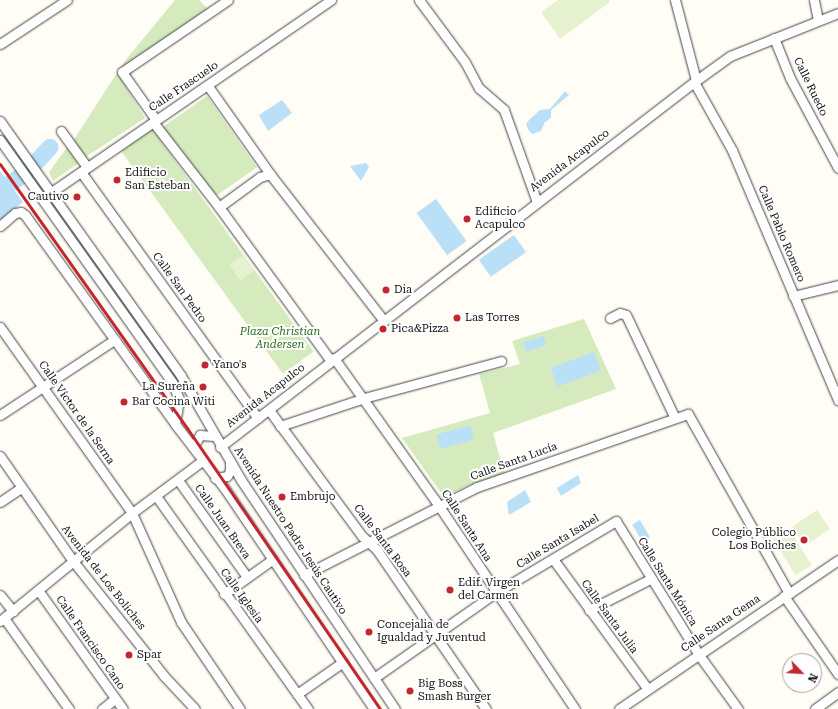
<!DOCTYPE html>
<meta charset="utf-8">
<style>
body{margin:0}
#map{position:relative;width:838px;height:709px;overflow:hidden;background:#fffdf5;font-family:"Roboto Serif",serif}
div>[style]{position:absolute}
[style*='--x']{left:calc(var(--x)*1px);top:calc(var(--y)*1px);width:calc(var(--w)*1px);rotate:calc(var(--a)*1deg)}
.green>*{inset:0;background:#d5ebbd;transform-origin:0 0}
.pitch>*{inset:0;background:#e6f2cf;transform-origin:0 0}
.water>*{inset:0;background:#b9e0f7;transform-origin:0 0}
.river>*{height:17px;margin:-8.5px;padding:0 8.5px;transform-origin:8.5px;border-radius:8.5px;background:#b9e0f7}
.roads{filter:drop-shadow(0 0 1px #444) drop-shadow(0 0 1px #444)}
.minor>*{height:9px;margin:-4.5px;padding:0 4.5px;transform-origin:4.5px;border-radius:4.5px;background:#fff}
.rail>*{height:3px;margin:-1.5px;padding:0 1.5px;transform-origin:1.5px;border-radius:1.5px;background:#c4262e}
.dots>*{width:11px;height:11px;translate:-50% -50%;box-sizing:border-box;border:2px solid #fff;border-radius:50%}
span{translate:-50% -50%;white-space:nowrap;text-align:center;line-height:1.15;-webkit-text-stroke:4px #fff;paint-order:stroke}
.street-label{font-size:11px;color:#111}
.poi-label{font-size:11px;color:#111}
.left{translate:0 -50%;text-align:left}
.right{translate:-100% -50%;text-align:right}
.park-label{font-size:11px;color:#2f6b1f;font-style:italic}
.north{position:absolute;left:782px;top:653px;width:40px;height:40px;box-sizing:border-box;background:#fff;border:1px solid #a0a0a0;border-radius:50%;rotate:115deg;font-size:11px;font-weight:700;line-height:16px;text-align:center;color:#111}
.north::after{content:'';display:block;margin:auto;width:14px;height:18px;background:#c4262e;clip-path:polygon(50% 0,100% 100%,50% 72%,0 100%)}
</style>
<div id="map">
<div class="green">
<div style="clip-path:polygon(175px 0,199px 0,208px 9px,120px 73px,123px 82px,145px 118px,84px 158px,73px 141px,124px 62px)"></div>
<div style="left:207px;top:96px;width:87px;height:54px;rotate:55deg"></div>
<div style="left:152px;top:129px;width:275px;height:38px;rotate:54deg"></div>
<div style="clip-path:polygon(68px 146px,80px 162px,53px 181px,49px 172px)"></div>
<div style="clip-path:polygon(584px 319px,616px 389px,493px 433px,505px 475px,471px 484px,444px 497px,402px 438px,490px 413px,479px 374px,520px 364px,512px 341px)"></div>
</div>
<div class="pitch">
<div style="clip-path:polygon(558px 0,609px 0,610px 2px,560px 39px,541px 12px)"></div>
<div style="left:243px;top:255px;width:19px;height:17px;rotate:54deg"></div>
<div style="left:817px;top:510px;width:23px;height:30px;rotate:56deg"></div>
<div style="left:788px;top:527px;width:45px;height:19px;rotate:58deg"></div>
</div>
<div class="water">
<div style="clip-path:polygon(565px 91px,569px 95px,551px 110px,551px 118px,545px 122px,541px 131px,532px 134px,529px 131px,526px 124px,530px 119px,540px 110px,550px 109px)"></div>
<div style="clip-path:polygon(282px 100px,292px 113px,268px 131px,259px 115px)"></div>
<div style="clip-path:polygon(366px 163px,369px 167px,361px 181px,350px 166px)"></div>
<div style="clip-path:polygon(0 171px,23px 202px,0 221px)"></div>
<div style="left:436px;top:199px;width:52px;height:24px;rotate:54deg"></div>
<div style="left:514px;top:235px;width:21px;height:43px;rotate:55deg"></div>
<div style="clip-path:polygon(544px 336px,546px 345px,526px 352px,523px 342px)"></div>
<div style="left:594px;top:352px;width:20px;height:46px;rotate:70deg"></div>
<div style="left:470px;top:425px;width:15px;height:35px;rotate:74deg"></div>
<div style="clip-path:polygon(578px 475px,581px 483px,561px 496px,557px 488px)"></div>
<div style="clip-path:polygon(525px 490px,531px 502px,509px 515px,507px 502px)"></div>
<div style="left:640px;top:520px;width:20px;height:9px;rotate:60deg"></div>
</div>
<div class="river">
<div style="--x:0;--y:190;--w:33;--a:-35"></div>
<div style="--x:27;--y:171;--w:33;--a:-47"></div>
</div>
<div class="roads">
<div class="minor">
<div style="--x:419;--y:0;--w:77;--a:53.4"></div>
<div style="--x:465;--y:62;--w:30;--a:62"></div>
<div style="--x:479;--y:88;--w:33;--a:41"></div>
<div style="--x:504;--y:110;--w:98;--a:70.3"></div>
<div style="--x:675;--y:0;--w:83;--a:75.3"></div>
<div style="--x:814;--y:0;--w:20;--a:79"></div>
<div style="--x:774;--y:38;--w:43;--a:68.2"></div>
<div style="--x:790;--y:78;--w:102;--a:61.9"></div>
<div style="--x:0;--y:44;--w:80;--a:-33.3"></div>
<div style="--x:694;--y:82;--w:78;--a:60.8"></div>
<div style="--x:732;--y:150;--w:272;--a:67"></div>
<div style="--x:208;--y:86;--w:108;--a:54.8"></div>
<div style="--x:270;--y:174;--w:186;--a:52.2"></div>
<div style="--x:156;--y:120;--w:59;--a:-125.3"></div>
<div style="--x:122;--y:72;--w:128;--a:-34.2"></div>
<div style="--x:0;--y:121;--w:313;--a:54.6"></div>
<div style="--x:181;--y:376;--w:120;--a:60"></div>
<div style="--x:241;--y:480;--w:276;--a:56.1"></div>
<div style="--x:153;--y:122;--w:108;--a:52.2"></div>
<div style="--x:219;--y:207;--w:190;--a:54"></div>
<div style="--x:61;--y:131;--w:44;--a:54.2"></div>
<div style="--x:0;--y:140;--w:297;--a:54.6"></div>
<div style="--x:172;--y:382;--w:18;--a:68"></div>
<div style="--x:179;--y:399;--w:25;--a:99"></div>
<div style="--x:175;--y:424;--w:82;--a:52.4"></div>
<div style="--x:225;--y:489;--w:266;--a:55.9"></div>
<div style="--x:81;--y:172;--w:303;--a:54.3"></div>
<div style="--x:50;--y:193;--w:341;--a:-34.5"></div>
<div style="--x:219;--y:207;--w:51;--a:-36.2"></div>
<div style="--x:260;--y:177;--w:10;--a:-17"></div>
<div style="--x:0;--y:226;--w:20;--a:-41"></div>
<div style="--x:15;--y:213;--w:6;--a:-9"></div>
<div style="--x:21;--y:212;--w:5;--a:37"></div>
<div style="--x:25;--y:215;--w:257;--a:54.3"></div>
<div style="--x:793;--y:296;--w:46;--a:-13.7"></div>
<div style="--x:610;--y:318;--w:11;--a:-27"></div>
<div style="--x:620;--y:313;--w:6;--a:18"></div>
<div style="--x:626;--y:315;--w:114;--a:64.6"></div>
<div style="--x:0;--y:327;--w:228;--a:54.6"></div>
<div style="--x:132;--y:513;--w:120;--a:65.8"></div>
<div style="--x:181;--y:622;--w:105;--a:55.9"></div>
<div style="--x:334;--y:358;--w:174;--a:54.6"></div>
<div style="--x:435;--y:500;--w:252;--a:56.2"></div>
<div style="--x:269;--y:410;--w:157;--a:53.6"></div>
<div style="--x:362;--y:536;--w:21;--a:43"></div>
<div style="--x:377;--y:550;--w:193;--a:55.6"></div>
<div style="--x:0;--y:415;--w:136;--a:-33.3"></div>
<div style="--x:280;--y:426;--w:89;--a:-18.4"></div>
<div style="--x:364;--y:398;--w:142;--a:-15.1"></div>
<div style="--x:193;--y:447;--w:14;--a:-60"></div>
<div style="--x:200;--y:435;--w:14;--a:4"></div>
<div style="--x:220;--y:447;--w:598;--a:-37.6"></div>
<div style="--x:694;--y:82;--w:44;--a:-35.8"></div>
<div style="--x:730;--y:56;--w:116;--a:-21.7"></div>
<div style="--x:0;--y:456;--w:128;--a:55.2"></div>
<div style="--x:73;--y:561;--w:147;--a:51.6"></div>
<div style="--x:164;--y:676;--w:45;--a:46.8"></div>
<div style="--x:215;--y:478;--w:12;--a:-9"></div>
<div style="--x:227;--y:476;--w:6;--a:-59"></div>
<div style="--x:230;--y:471;--w:10;--a:-90"></div>
<div style="--x:178;--y:480;--w:119;--a:54.6"></div>
<div style="--x:156;--y:496;--w:262;--a:54.5"></div>
<div style="--x:0;--y:502;--w:25;--a:-34"></div>
<div style="--x:553;--y:559;--w:160;--a:53.9"></div>
<div style="--x:304;--y:575;--w:194;--a:-27"></div>
<div style="--x:477;--y:487;--w:223;--a:-19.1"></div>
<div style="--x:688;--y:414;--w:206;--a:60.6"></div>
<div style="--x:38;--y:590;--w:146;--a:54.5"></div>
<div style="--x:224;--y:594;--w:60;--a:-35.5"></div>
<div style="--x:0;--y:595;--w:21;--a:51"></div>
<div style="--x:784;--y:596;--w:95;--a:55.3"></div>
<div style="--x:589;--y:610;--w:68;--a:-26.9"></div>
<div style="--x:4;--y:618;--w:112;--a:54.5"></div>
<div style="--x:0;--y:621;--w:171;--a:-39.3"></div>
<div style="--x:132;--y:513;--w:87;--a:-36.6"></div>
<div style="--x:374;--y:678;--w:148;--a:-35.1"></div>
<div style="--x:495;--y:593;--w:141;--a:-30.8"></div>
<div style="--x:616;--y:521;--w:158;--a:58.2"></div>
<div style="--x:699;--y:655;--w:67;--a:54.2"></div>
<div style="--x:297;--y:694;--w:56;--a:-34.8"></div>
<div style="--x:102;--y:709;--w:16;--a:-38"></div>
<div style="--x:619;--y:709;--w:265;--a:-34.2"></div>
<div style="--x:815;--y:709;--w:29;--a:-36"></div>
</div>
</div>
<div class="rail">
<div style="--x:0;--y:164;--w:324;--a:54.7"></div>
<div style="--x:187;--y:428;--w:341;--a:55.5"></div>
</div>
<div class="dots">
<div style="left:117px;top:180px;background:#c4262e"></div>
<div style="left:77px;top:197px;background:#c4262e"></div>
<div style="left:467px;top:219px;background:#c4262e"></div>
<div style="left:386px;top:290px;background:#c4262e"></div>
<div style="left:457px;top:318px;background:#c4262e"></div>
<div style="left:383px;top:329px;background:#c4262e"></div>
<div style="left:205px;top:365px;background:#c4262e"></div>
<div style="left:203px;top:387px;background:#c4262e"></div>
<div style="left:124px;top:402px;background:#c4262e"></div>
<div style="left:282px;top:497px;background:#c4262e"></div>
<div style="left:804px;top:540px;background:#c4262e"></div>
<div style="left:450px;top:590px;background:#c4262e"></div>
<div style="left:369px;top:632px;background:#c4262e"></div>
<div style="left:129px;top:655px;background:#c4262e"></div>
<div style="left:410px;top:691px;background:#c4262e"></div>
</div>
<div class="street-label">
<span style="left:184px;top:87px;rotate:-34deg">Calle Frascuelo</span>
<span style="left:810px;top:87px;rotate:64deg">Calle Ruedo</span>
<span style="left:570px;top:161px;rotate:-37deg">Avenida Acapulco</span>
<span style="left:781px;top:234px;rotate:67deg">Calle Pablo Romero</span>
<span style="left:179px;top:288px;rotate:54deg">Calle San Pedro</span>
<span style="left:266px;top:396px;rotate:-38deg">Avenida Acapulco</span>
<span style="left:76px;top:413px;rotate:55deg">Calle Víctor de la Serna</span>
<span style="left:514px;top:462px;rotate:-20deg">Calle Santa Lucía</span>
<span style="left:222px;top:522px;rotate:55deg">Calle Juan Breva</span>
<span style="left:466px;top:526px;rotate:57deg">Calle Santa Ana</span>
<span style="left:290px;top:531px;rotate:57deg">Avenida Nuestro Padre Jesús Cautivo</span>
<span style="left:382px;top:541px;rotate:53deg">Calle Santa Rosa</span>
<span style="left:558px;top:542px;rotate:-31deg">Calle Santa Isabel</span>
<span style="left:103px;top:578px;rotate:52deg">Avenida de Los Boliches</span>
<span style="left:667px;top:582px;rotate:58deg">Calle Santa Mónica</span>
<span style="left:241px;top:596px;rotate:54deg">Calle Iglesia</span>
<span style="left:609px;top:617px;rotate:54deg">Calle Santa Julia</span>
<span style="left:721px;top:624px;rotate:-34deg">Calle Santa Gema</span>
<span style="left:90px;top:643px;rotate:55deg">Calle Francisco Cano</span>
</div>
<div class="poi-label">
<span class="left" style="left:125px;top:180px">Edificio<br>San Esteban</span>
<span class="right" style="left:69px;top:197px">Cautivo</span>
<span class="left" style="left:475px;top:219px">Edificio<br>Acapulco</span>
<span class="left" style="left:394px;top:290px">Dia</span>
<span class="left" style="left:465px;top:318px">Las Torres</span>
<span class="left" style="left:391px;top:329px">Pica&amp;Pizza</span>
<span class="left" style="left:213px;top:365px">Yano's</span>
<span class="right" style="left:195px;top:387px">La Sureña</span>
<span class="left" style="left:132px;top:402px">Bar Cocina Witi</span>
<span class="left" style="left:290px;top:497px">Embrujo</span>
<span class="right" style="left:796px;top:540px">Colegio Público<br>Los Boliches</span>
<span class="left" style="left:458px;top:590px">Edif. Virgen<br>del Carmen</span>
<span class="left" style="left:377px;top:632px">Concejalia de<br>Igualdad y Juventud</span>
<span class="left" style="left:137px;top:655px">Spar</span>
<span class="left" style="left:418px;top:691px">Big Boss<br>Smash Burger</span>
</div>
<div class="park-label">
<span style="left:280px;top:339px">Plaza Christian<br>Andersen</span>
</div>
<div class="north">N</div>
</div>
